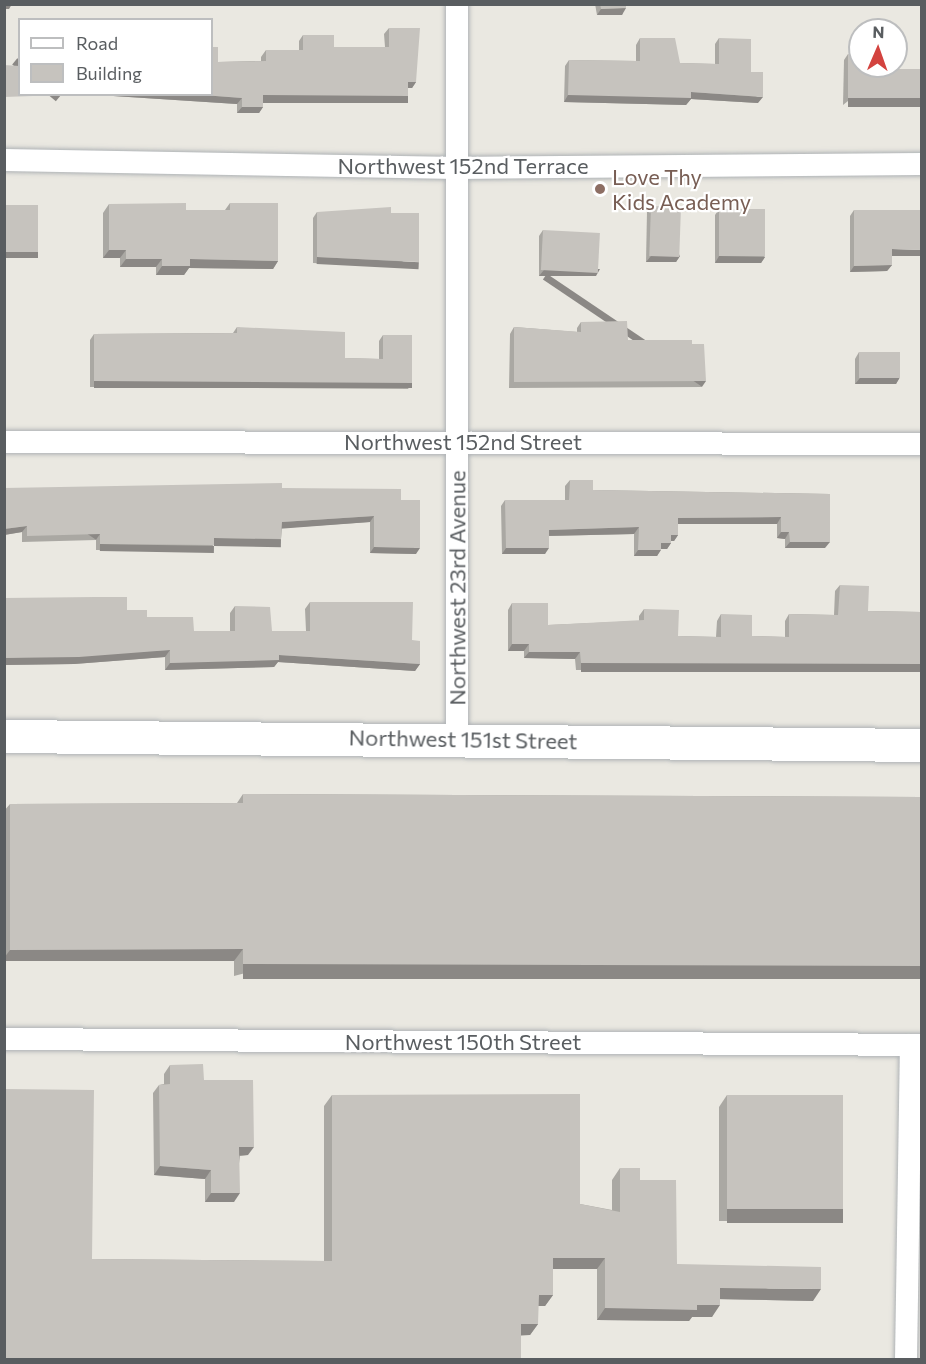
<!DOCTYPE html>
<style>
body{margin:0}
#map{position:relative;width:926px;height:1364px;overflow:hidden;background:#eae8e1;font-family:Commissioner,sans-serif}
div>[style]{position:absolute}
[style*='--x']{left:calc(var(--x)*1px);top:calc(var(--y)*1px);width:calc(var(--w)*1px);rotate:calc(var(--a)*1deg)}
.roads{filter:drop-shadow(0 0 2px #aeb2b5) drop-shadow(0 0 2px #aeb2b5)}
.street>*{height:22px;margin:-11px;padding:0 11px;transform-origin:11px;border-radius:11px;background:#fff}
.secondary>*{height:33px;margin:-16.5px;padding:0 16.5px;transform-origin:16.5px;border-radius:16.5px;background:#fff}
.wall>*{inset:0;background:#aaa8a3}
.shaded-wall>*{inset:0;background:#8b8885;transform-origin:0 0}
.building>*{inset:0;background:#c6c3be;transform-origin:0 0}
.dots>*{width:16px;height:16px;translate:-50% -50%;box-sizing:border-box;border:3px solid #fff;border-radius:50%}
span{translate:-50% -50%;white-space:nowrap;text-align:center;line-height:1.15;-webkit-text-stroke:4.5px #fff;paint-order:stroke}
.street-label{font-size:22px;color:#595d60}
.education-label{font-size:22px;color:#785e54}
.left{translate:0 -50%;text-align:left}
.frame{position:absolute;inset:0;border:6px solid #595d60;pointer-events:none}
.legend{position:absolute;left:18px;top:18px;width:195px;height:78px;box-sizing:border-box;background:#fff;border:2px solid #bdbebf;margin:0;padding:8px 10px;list-style:none;font-size:18px;color:#595d60}
.legend li{display:flex;align-items:center;gap:12px;height:30px}
.legend b{width:30px;border:2px solid #bdbebf}
.north{position:absolute;left:848px;top:18px;width:60px;height:60px;box-sizing:border-box;background:#fff;border:2px solid #bdbebf;border-radius:50%;rotate:2deg;font-size:16px;font-weight:700;line-height:24px;text-align:center;color:#595d60}
.north::after{content:'';display:block;margin:auto;width:21px;height:27px;background:#d3433f;clip-path:polygon(50% 0,100% 100%,50% 72%,0 100%)}
</style>
<div id="map">
<div class="roads">
<div class="street">
<div style="--x:4;--y:160;--w:453;--a:1"></div>
<div style="--x:457;--y:168;--w:465;--a:-0.5"></div>
<div style="--x:4;--y:442;--w:918;--a:0.12"></div>
<div style="--x:457;--y:739;--w:735;--a:-90"></div>
<div style="--x:4;--y:1039;--w:918;--a:0.37"></div>
<div style="--x:906;--y:1360;--w:315;--a:-89.1"></div>
</div>
<div class="secondary">
<div style="--x:4;--y:736;--w:918;--a:0.56"></div>
</div>
</div>
<div class="wall">
<div style="clip-path:polygon(595px 4px,626px 4px,622px 15px,597px 15px)"></div>
<div style="clip-path:polygon(389px 28px,416px 82px,412px 88px,408px 88px,408px 96px,404px 102px,263px 101px,263px 107px,259px 113px,237px 113px,237px 104px,98px 95px,212px 94px,218px 62px,261px 61px,261px 57px,266px 50px,299px 50px,299px 41px,303px 35px,334px 47px,385px 47px,384px 34px)"></div>
<div style="clip-path:polygon(640px 38px,680px 63px,715px 64px,715px 44px,719px 38px,751px 72px,758px 103px,691px 99px,686px 105px,564px 102px,565px 66px,569px 60px,636px 61px,636px 45px)"></div>
<div style="clip-path:polygon(848px 54px,888px 69px,843px 105px,844px 60px)"></div>
<div style="clip-path:polygon(230px 203px,278px 261px,273px 269px,189px 268px,184px 275px,156px 275px,156px 267px,120px 267px,120px 258px,103px 258px,103px 213px,109px 204px,186px 210px,225px 210px)"></div>
<div style="clip-path:polygon(651px 206px,680px 256px,676px 262px,646px 262px,647px 212px)"></div>
<div style="clip-path:polygon(719px 209px,765px 257px,761px 263px,715px 263px,715px 215px)"></div>
<div style="clip-path:polygon(854px 210px,892px 256px,892px 265px,887px 271px,850px 272px,850px 216px)"></div>
<div style="clip-path:polygon(317px 212px,414px 268px,313px 263px,313px 218px)"></div>
<div style="clip-path:polygon(543px 230px,596px 276px,539px 276px,539px 236px)"></div>
<div style="clip-path:polygon(581px 322px,628px 340px,692px 344px,702px 387px,509px 388px,510px 334px,514px 327px,577px 332px,577px 328px)"></div>
<div style="clip-path:polygon(237px 327px,345px 358px,379px 359px,379px 341px,383px 335px,412px 383px,408px 389px,90px 387px,90px 340px,94px 334px,233px 333px)"></div>
<div style="clip-path:polygon(859px 352px,900px 377px,896px 384px,855px 384px,855px 359px)"></div>
<div style="clip-path:polygon(570px 480px,593px 490px,830px 494px,825px 548px,785px 548px,785px 539px,777px 538px,777px 524px,678px 524px,678px 535px,674px 541px,671px 541px,671px 543px,667px 549px,661px 549px,657px 556px,634px 556px,634px 534px,549px 536px,545px 554px,502px 554px,501px 506px,505px 500px,565px 500px,565px 486px)"></div>
<div style="clip-path:polygon(4px 488px,282px 488px,401px 500px,416px 554px,370px 553px,370px 522px,282px 528px,281px 539px,277px 545px,214px 544px,209px 551px,96px 550px,96px 540px,22px 542px,22px 532px,4px 535px)"></div>
<div style="clip-path:polygon(840px 585px,868px 611px,921px 612px,921px 671px,576px 670px,575px 659px,524px 658px,524px 651px,508px 651px,508px 610px,512px 603px,548px 625px,639px 621px,639px 616px,644px 609px,678px 636px,716px 637px,717px 621px,721px 614px,752px 636px,785px 637px,785px 621px,789px 614px,834px 615px,835px 591px)"></div>
<div style="clip-path:polygon(4px 598px,127px 610px,147px 617px,194px 631px,230px 631px,230px 613px,235px 606px,272px 631px,306px 631px,305px 609px,310px 602px,412px 640px,420px 664px,415px 671px,278px 662px,274px 667px,165px 670px,165px 657px,74px 664px,4px 665px)"></div>
<div style="clip-path:polygon(243px 794px,921px 797px,234px 976px,234px 961px,4px 961px,4px 811px,10px 804px,237px 803px)"></div>
<div style="clip-path:polygon(170px 1065px,204px 1080px,248px 1155px,240px 1156px,234px 1202px,205px 1202px,205px 1179px,154px 1175px,153px 1093px,159px 1085px,164px 1084px,164px 1074px)"></div>
<div style="clip-path:polygon(332px 1095px,580px 1204px,612px 1210px,612px 1180px,620px 1168px,640px 1180px,677px 1264px,813px 1301px,720px 1299px,712px 1317px,692px 1317px,689px 1321px,597px 1320px,597px 1269px,553px 1269px,553px 1295px,545px 1306px,538px 1306px,538px 1324px,530px 1335px,521px 1335px,92px 1259px,324px 1261px,324px 1106px)"></div>
<div style="clip-path:polygon(727px 1095px,835px 1221px,719px 1221px,719px 1107px)"></div>
</div>
<div class="shaded-wall">
<div style="clip-path:polygon(4px 4px,12px 4px,9px 9px,4px 9px)"></div>
<div style="clip-path:polygon(626px 8px,622px 15px,597px 15px,601px 9px)"></div>
<div style="clip-path:polygon(408px 82px,416px 82px,412px 88px,404px 88px)"></div>
<div style="clip-path:polygon(691px 92px,763px 97px,758px 103px,691px 99px,686px 105px,564px 102px,568px 95px)"></div>
<div style="clip-path:polygon(98px 94px,189px 94px,242px 98px,237px 104px,98px 95px)"></div>
<div style="left:61px;top:95px;width:8px;height:57px;rotate:130deg"></div>
<div style="left:263px;top:95px;width:145px;height:8px"></div>
<div style="left:848px;top:98px;width:73px;height:9px"></div>
<div style="clip-path:polygon(242px 107px,263px 107px,259px 113px,237px 113px)"></div>
<div style="clip-path:polygon(892px 249px,921px 250px,921px 256px,887px 256px)"></div>
<div style="clip-path:polygon(109px 250px,126px 250px,120px 258px,103px 258px)"></div>
<div style="left:4px;top:252px;width:34px;height:6px"></div>
<div style="clip-path:polygon(651px 256px,680px 256px,676px 262px,646px 262px)"></div>
<div style="clip-path:polygon(719px 256px,765px 257px,761px 263px,715px 263px)"></div>
<div style="left:317px;top:257px;width:102px;height:7px;rotate:3deg"></div>
<div style="clip-path:polygon(126px 259px,162px 259px,156px 267px,120px 267px)"></div>
<div style="clip-path:polygon(190px 259px,278px 261px,273px 269px,189px 268px,184px 275px,156px 275px,162px 266px)"></div>
<div style="clip-path:polygon(892px 265px,887px 271px,850px 272px,854px 266px)"></div>
<div style="clip-path:polygon(600px 269px,596px 276px,539px 276px,544px 270px)"></div>
<div style="clip-path:polygon(900px 377px,896px 384px,855px 384px,860px 378px)"></div>
<div style="left:94px;top:381px;width:318px;height:7px"></div>
<div style="left:706px;top:381px;width:7px;height:192px;rotate:124deg"></div>
<div style="clip-path:polygon(374px 516px,370px 522px,277px 529px,282px 522px)"></div>
<div style="clip-path:polygon(781px 517px,777px 524px,674px 524px,678px 518px)"></div>
<div style="clip-path:polygon(27px 526px,22px 532px,4px 535px,4px 529px)"></div>
<div style="clip-path:polygon(639px 527px,634px 534px,544px 536px,549px 530px)"></div>
<div style="clip-path:polygon(781px 532px,789px 532px,785px 539px,777px 538px)"></div>
<div style="left:100px;top:534px;width:7px;height:73px;rotate:124deg"></div>
<div style="clip-path:polygon(671px 535px,678px 535px,674px 541px,667px 541px)"></div>
<div style="left:214px;top:538px;width:67px;height:8px;rotate:1deg"></div>
<div style="clip-path:polygon(790px 542px,830px 542px,825px 548px,785px 548px)"></div>
<div style="clip-path:polygon(661px 543px,671px 543px,667px 549px,657px 549px)"></div>
<div style="left:100px;top:544px;width:114px;height:7px;rotate:1deg"></div>
<div style="clip-path:polygon(374px 547px,420px 548px,416px 554px,370px 553px)"></div>
<div style="clip-path:polygon(506px 548px,549px 548px,545px 554px,502px 554px)"></div>
<div style="clip-path:polygon(638px 550px,661px 550px,657px 556px,634px 556px)"></div>
<div style="clip-path:polygon(512px 644px,529px 644px,524px 651px,508px 651px)"></div>
<div style="clip-path:polygon(170px 650px,165px 657px,74px 664px,4px 665px,4px 658px)"></div>
<div style="clip-path:polygon(529px 652px,580px 652px,575px 659px,524px 658px)"></div>
<div style="clip-path:polygon(279px 655px,420px 664px,415px 671px,278px 662px,274px 667px,165px 670px,170px 663px)"></div>
<div style="left:581px;top:663px;width:340px;height:9px"></div>
<div style="clip-path:polygon(243px 949px,234px 961px,4px 961px,4px 958px,10px 950px)"></div>
<div style="left:243px;top:964px;width:678px;height:15px"></div>
<div style="clip-path:polygon(239px 1147px,254px 1147px,248px 1155px,233px 1156px)"></div>
<div style="clip-path:polygon(160px 1166px,211px 1170px,205px 1179px,154px 1175px)"></div>
<div style="clip-path:polygon(211px 1193px,240px 1193px,234px 1202px,205px 1202px)"></div>
<div style="left:727px;top:1209px;width:116px;height:14px"></div>
<div style="clip-path:polygon(553px 1258px,605px 1258px,597px 1269px,545px 1269px)"></div>
<div style="clip-path:polygon(720px 1288px,821px 1289px,813px 1301px,712px 1299px)"></div>
<div style="clip-path:polygon(539px 1295px,553px 1295px,545px 1306px,531px 1306px)"></div>
<div style="clip-path:polygon(697px 1305px,720px 1305px,712px 1317px,692px 1317px,689px 1321px,597px 1320px,605px 1308px)"></div>
<div style="clip-path:polygon(521px 1324px,538px 1324px,530px 1335px,513px 1336px)"></div>
</div>
<div class="building">
<div style="clip-path:polygon(600px 4px,626px 4px,626px 8px,601px 9px)"></div>
<div style="clip-path:polygon(389px 28px,420px 28px,416px 82px,408px 82px,408px 96px,263px 95px,263px 107px,242px 107px,242px 98px,189px 94px,212px 94px,212px 47px,218px 47px,218px 62px,266px 61px,266px 50px,303px 50px,303px 35px,334px 35px,334px 47px,389px 47px)"></div>
<div style="clip-path:polygon(640px 38px,675px 38px,680px 63px,719px 64px,719px 38px,751px 39px,751px 72px,763px 72px,763px 97px,691px 92px,691px 98px,568px 95px,569px 60px,640px 61px)"></div>
<div style="clip-path:polygon(848px 54px,860px 54px,860px 66px,888px 66px,888px 69px,921px 69px,921px 98px,848px 98px)"></div>
<div style="clip-path:polygon(4px 65px,20px 66px,20px 94px,61px 95px,4px 97px)"></div>
<div style="clip-path:polygon(186px 203px,186px 210px,230px 210px,230px 203px,278px 203px,278px 261px,190px 259px,190px 266px,162px 266px,162px 259px,126px 259px,126px 250px,109px 250px,109px 204px)"></div>
<div style="left:4px;top:205px;width:34px;height:47px"></div>
<div style="left:651px;top:206px;width:30px;height:50px;rotate:2deg"></div>
<div style="clip-path:polygon(391px 207px,391px 213px,419px 213px,419px 262px,317px 257px,317px 212px)"></div>
<div style="left:719px;top:209px;width:46px;height:47px"></div>
<div style="clip-path:polygon(854px 210px,921px 210px,921px 250px,892px 249px,892px 265px,854px 266px)"></div>
<div style="left:543px;top:230px;width:57px;height:40px;rotate:3deg"></div>
<div style="clip-path:polygon(627px 321px,628px 340px,692px 340px,692px 344px,704px 344px,706px 381px,514px 382px,514px 327px,581px 332px,581px 322px)"></div>
<div style="clip-path:polygon(237px 327px,345px 332px,345px 358px,383px 359px,383px 335px,412px 335px,412px 383px,94px 381px,94px 334px,237px 333px)"></div>
<div style="left:859px;top:352px;width:41px;height:26px"></div>
<div style="clip-path:polygon(570px 480px,593px 480px,593px 490px,830px 494px,830px 542px,790px 542px,789px 532px,781px 532px,781px 517px,678px 518px,678px 535px,671px 535px,671px 543px,661px 543px,661px 550px,638px 550px,639px 527px,549px 530px,549px 548px,506px 548px,505px 500px,569px 500px)"></div>
<div style="clip-path:polygon(282px 483px,282px 488px,401px 489px,401px 500px,420px 500px,420px 548px,374px 547px,374px 516px,282px 522px,281px 539px,214px 538px,214px 545px,100px 544px,100px 534px,27px 536px,27px 526px,4px 529px,4px 488px)"></div>
<div style="clip-path:polygon(840px 585px,869px 586px,868px 611px,921px 612px,921px 664px,581px 663px,580px 652px,529px 652px,529px 644px,512px 644px,512px 603px,548px 603px,548px 625px,644px 620px,644px 609px,679px 610px,678px 636px,721px 637px,721px 614px,752px 615px,752px 636px,789px 637px,789px 614px,838px 615px)"></div>
<div style="clip-path:polygon(95px 597px,127px 597px,127px 610px,147px 610px,147px 617px,193px 617px,194px 631px,235px 631px,235px 606px,270px 607px,272px 631px,310px 631px,310px 602px,413px 602px,412px 640px,420px 641px,420px 664px,279px 655px,279px 660px,170px 663px,170px 650px,79px 657px,4px 658px,4px 598px)"></div>
<div style="clip-path:polygon(243px 794px,921px 797px,921px 966px,243px 964px,243px 949px,10px 950px,10px 804px,243px 803px)"></div>
<div style="clip-path:polygon(203px 1064px,204px 1080px,253px 1080px,254px 1147px,239px 1147px,240px 1193px,211px 1193px,211px 1170px,160px 1166px,159px 1085px,170px 1084px,170px 1065px)"></div>
<div style="clip-path:polygon(4px 1089px,94px 1090px,92px 1259px,332px 1261px,332px 1095px,580px 1094px,580px 1204px,620px 1212px,620px 1168px,640px 1168px,640px 1180px,676px 1180px,677px 1264px,821px 1267px,821px 1289px,720px 1288px,720px 1305px,697px 1305px,697px 1310px,605px 1308px,605px 1258px,553px 1258px,553px 1295px,539px 1295px,538px 1324px,521px 1324px,521px 1359px,4px 1359px)"></div>
<div style="left:727px;top:1095px;width:116px;height:114px"></div>
</div>
<div class="dots">
<div style="left:600px;top:189px;background:#8d6e63"></div>
</div>
<div class="street-label">
<span style="left:463px;top:166px">Northwest 152nd Terrace</span>
<span style="left:463px;top:442px">Northwest 152nd Street</span>
<span style="left:457px;top:588px;rotate:-90deg">Northwest 23rd Avenue</span>
<span style="left:463px;top:739px;rotate:1deg">Northwest 151st Street</span>
<span style="left:463px;top:1042px">Northwest 150th Street</span>
</div>
<div class="education-label">
<span class="left" style="left:612px;top:189px">Love Thy<br>Kids Academy</span>
</div>
<div class="frame"></div>
<ul class="legend">
<li><b style="height:8px;background:#fff"></b>Road</li>
<li><b style="height:16px;background:#c6c3be"></b>Building</li>
</ul>
<div class="north">N</div>
</div>
